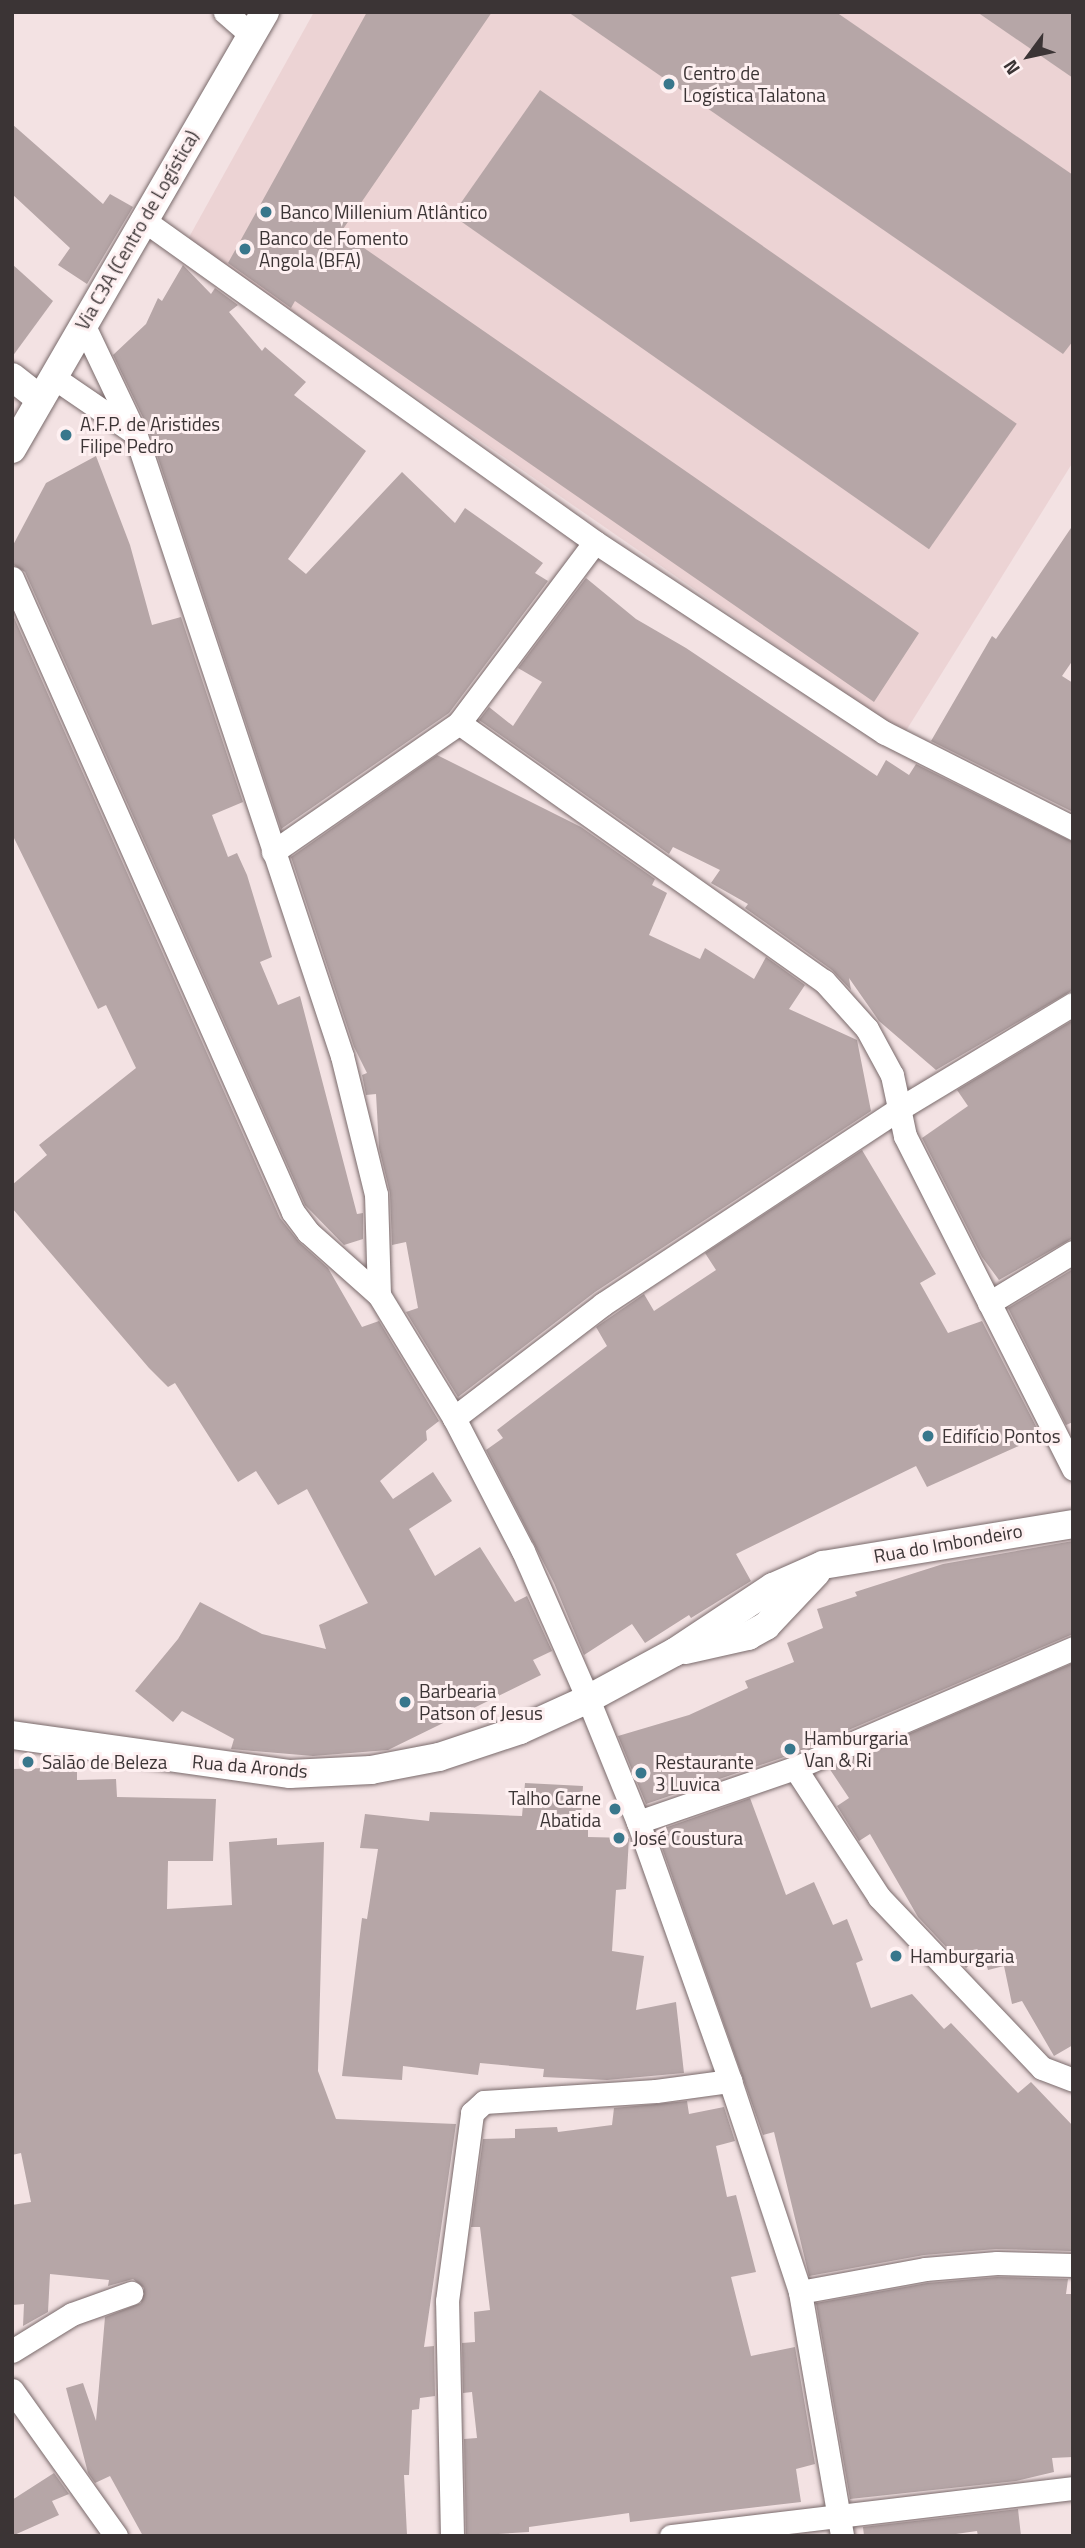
<!DOCTYPE html>
<meta charset="utf-8">
<style>
body{margin:0}
#map{position:relative;width:1085px;height:2548px;overflow:hidden;background:#f3e2e3;font-family:"Titillium Web",sans-serif}
div>[style]{position:absolute}
[style*='--x']{left:calc(var(--x)*1px);top:calc(var(--y)*1px);width:calc(var(--w)*1px);rotate:calc(var(--a)*1deg)}
.built>*{inset:0;background:#ecd3d4}
.building>*{inset:0;background:#b6a6a7;transform-origin:0 0}
.roads{filter:drop-shadow(0 0 2px #796a6b) drop-shadow(0 0 2px #796a6b)}
.minor>*{height:23px;margin:-11.5px;padding:0 11.5px;transform-origin:11.5px;border-radius:11.5px;background:#fff}
.tertiary>*{height:28px;margin:-14px;padding:0 14px;transform-origin:14px;border-radius:14px;background:#fff}
.dots>*{width:19px;height:19px;translate:-50% -50%;box-sizing:border-box;border:4px solid #fef0f1;border-radius:50%}
span{translate:-50% -50%;white-space:nowrap;text-align:center;line-height:1.15;-webkit-text-stroke:6px #fef0f1;paint-order:stroke}
.poi-label{font-size:19px;color:#3b3435}
.left{translate:0 -50%;text-align:left}
.right{translate:-100% -50%;text-align:right}
.street-label{font-size:19px;color:#3b3435}
.frame{position:absolute;inset:0;border:14px solid #3b3435;pointer-events:none}
.north{position:absolute;left:994px;top:21px;width:70px;height:70px;-webkit-text-stroke:5px #fef0f1;paint-order:stroke;rotate:237deg;font-size:19px;font-weight:700;line-height:28px;text-align:center;color:#3b3435}
.north::after{content:'';display:block;margin:auto;width:24px;height:32px;background:#3b3435;clip-path:polygon(50% 0,100% 100%,50% 72%,0 100%)}
</style>
<div id="map">
<div class="built">
<div style="clip-path:polygon(314px 12px,1073px 12px,1073px 462px,904px 734px,188px 239px)"></div>
</div>
<div class="building">
<div style="clip-path:polygon(367px 12px,492px 12px,341px 232px,919px 633px,874px 702px,295px 301px,291px 308px,228px 263px)"></div>
<div style="clip-path:polygon(568px 12px,836px 12px,1073px 175px,1073px 341px,1063px 354px)"></div>
<div style="clip-path:polygon(977px 12px,1073px 12px,1073px 78px)"></div>
<div style="left:540px;top:90px;width:582px;height:153px;rotate:35deg"></div>
<div style="clip-path:polygon(12px 124px,103px 204px,110px 194px,133px 207px,87px 284px,58px 265px,70px 248px,12px 194px)"></div>
<div style="clip-path:polygon(12px 264px,53px 301px,12px 357px)"></div>
<div style="clip-path:polygon(183px 265px,211px 294px,215px 288px,238px 305px,229px 312px,262px 351px,265px 347px,306px 382px,294px 395px,366px 451px,288px 559px,306px 574px,402px 472px,455px 523px,465px 508px,543px 563px,535px 573px,548px 581px,449px 713px,281px 829px,148px 428px,113px 355px,146px 324px,158px 298px,162px 301px)"></div>
<div style="clip-path:polygon(96px 456px,130px 545px,152px 625px,181px 617px,243px 802px,212px 815px,228px 857px,237px 853px,247px 875px,272px 957px,260px 962px,278px 1005px,300px 996px,357px 1214px,363px 1213px,363px 1239px,344px 1245px,305px 1205px,25px 572px,12px 564px,12px 547px,46px 483px)"></div>
<div style="clip-path:polygon(1073px 525px,1073px 660px,1062px 676px,1073px 683px,1073px 812px,931px 741px,992px 636px,996px 639px)"></div>
<div style="clip-path:polygon(586px 578px,636px 619px,686px 648px,877px 776px,886px 760px,909px 775px,916px 764px,1073px 842px,1073px 990px,936px 1070px,879px 1021px,849px 978px,851px 990px,832px 970px,745px 908px,748px 904px,711px 883px,720px 870px,673px 847px,669px 854px,479px 720px,489px 707px,513px 726px,542px 682px,518px 668px)"></div>
<div style="clip-path:polygon(12px 613px,280px 1218px,299px 1242px,328px 1268px,362px 1327px,379px 1321px,439px 1421px,426px 1431px,427px 1440px,380px 1481px,393px 1499px,433px 1472px,452px 1501px,409px 1529px,435px 1576px,480px 1547px,515px 1602px,527px 1596px,552px 1651px,533px 1660px,541px 1675px,388px 1750px,313px 1756px,231px 1749px,234px 1739px,182px 1711px,173px 1722px,135px 1691px,178px 1639px,200px 1602px,262px 1634px,326px 1649px,319px 1625px,368px 1603px,307px 1489px,278px 1505px,256px 1471px,238px 1482px,175px 1383px,168px 1387px,149px 1368px,12px 1208px,12px 1185px,47px 1155px,39px 1145px,136px 1068px,106px 1005px,98px 1009px,12px 834px)"></div>
<div style="clip-path:polygon(437px 755px,581px 827px,655px 879px,652px 885px,667px 893px,649px 935px,700px 959px,705px 948px,754px 979px,766px 957px,805px 985px,789px 1009px,857px 1040px,871px 1111px,595px 1292px,458px 1397px,406px 1312px,418px 1308px,406px 1242px,392px 1245px,390px 1193px,379px 1148px,376px 1094px,366px 1095px,362px 1075px,367px 1073px,354px 1047px,291px 857px)"></div>
<div style="clip-path:polygon(1073px 1020px,1073px 1238px,999px 1280px,982px 1257px,922px 1138px,968px 1106px,957px 1090px)"></div>
<div style="clip-path:polygon(862px 1150px,936px 1274px,920px 1283px,948px 1333px,982px 1321px,1041px 1436px,927px 1487px,916px 1466px,736px 1554px,751px 1581px,691px 1618px,689px 1615px,645px 1643px,632px 1624px,584px 1655px,554px 1583px,486px 1450px,503px 1438px,497px 1430px,607px 1346px,596px 1327px,644px 1294px,654px 1311px,716px 1270px,705px 1253px)"></div>
<div style="clip-path:polygon(1073px 1269px,1073px 1422px,1066px 1425px,1008px 1308px)"></div>
<div style="clip-path:polygon(1073px 1541px,1073px 1634px,790px 1755px,646px 1804px,618px 1736px,689px 1715px,748px 1688px,745px 1681px,794px 1662px,787px 1643px,823px 1628px,817px 1609px,857px 1596px,855px 1592px,943px 1564px)"></div>
<div style="clip-path:polygon(1073px 1663px,1073px 2045px,1054px 2056px,1022px 2001px,1012px 2004px,1004px 1966px,988px 1970px,983px 1953px,966px 1968px,918px 1917px,870px 1834px,859px 1841px,837px 1806px,849px 1798px,829px 1768px)"></div>
<div style="clip-path:polygon(77px 1767px,77px 1780px,116px 1779px,117px 1797px,216px 1799px,213px 1861px,168px 1861px,167px 1909px,232px 1905px,229px 1842px,277px 1838px,277px 1845px,324px 1842px,318px 2071px,336px 2119px,456px 2124px,424px 2347px,434px 2346px,435px 2396px,420px 2398px,419px 2409px,412px 2410px,409px 2475px,404px 2475px,407px 2535px,143px 2536px,110px 2476px,95px 2483px,88px 2473px,66px 2388px,83px 2383px,96px 2421px,105px 2317px,141px 2303px,144px 2288px,133px 2279px,108px 2286px,109px 2280px,50px 2274px,48px 2312px,23px 2326px,24px 2304px,12px 2305px,12px 2205px,31px 2202px,21px 2153px,12px 2155px,12px 1769px)"></div>
<div style="clip-path:polygon(525px 1783px,583px 1786px,581px 1817px,588px 1818px,588px 1837px,629px 1838px,626px 1889px,616px 1890px,612px 1951px,644px 1956px,636px 2010px,676px 2002px,684px 2073px,607px 2080px,543px 2077px,544px 2069px,480px 2063px,478px 2075px,403px 2066px,402px 2080px,342px 2076px,362px 1918px,367px 1919px,378px 1849px,360px 1848px,365px 1814px,429px 1821px,430px 1812px,522px 1816px)"></div>
<div style="clip-path:polygon(750px 1798px,786px 1895px,814px 1882px,833px 1925px,847px 1919px,863px 1960px,856px 1963px,871px 2008px,912px 1994px,944px 2029px,951px 2023px,1018px 2093px,1031px 2082px,1073px 2126px,1071px 2251px,996px 2249px,924px 2255px,809px 2276px,774px 2132px,763px 2135px,656px 1831px)"></div>
<div style="clip-path:polygon(687px 2101px,689px 2114px,724px 2107px,735px 2141px,716px 2146px,727px 2197px,736px 2195px,756px 2272px,731px 2277px,751px 2356px,795px 2347px,815px 2464px,796px 2469px,801px 2502px,630px 2522px,629px 2513px,529px 2527px,529px 2532px,466px 2536px,464px 2439px,477px 2438px,472px 2392px,463px 2393px,462px 2343px,475px 2342px,474px 2312px,490px 2310px,480px 2227px,471px 2227px,483px 2139px,515px 2138px,515px 2129px,557px 2127px,558px 2132px,612px 2125px,614px 2108px)"></div>
<div style="clip-path:polygon(997px 2277px,1068px 2279px,1066px 2294px,1073px 2294px,1073px 2457px,1052px 2458px,1054px 2472px,1016px 2481px,850px 2499px,816px 2303px,927px 2283px)"></div>
<div style="clip-path:polygon(54px 2473px,69px 2494px,52px 2501px,59px 2515px,12px 2536px,12px 2500px)"></div>
<div style="clip-path:polygon(1018px 2509px,1021px 2536px,978px 2536px,977px 2531px,942px 2536px,864px 2536px,863px 2527px)"></div>
</div>
<div class="roads">
<div class="minor">
<div style="--x:225;--y:12;--w:35;--a:41"></div>
<div style="--x:142;--y:219;--w:556;--a:35.49"></div>
<div style="--x:595;--y:542;--w:347;--a:33.4"></div>
<div style="--x:885;--y:733;--w:211;--a:26.8"></div>
<div style="--x:83;--y:324;--w:121;--a:64.5"></div>
<div style="--x:135;--y:433;--w:656;--a:71.62"></div>
<div style="--x:342;--y:1056;--w:142;--a:76.2"></div>
<div style="--x:376;--y:1194;--w:101;--a:88.3"></div>
<div style="--x:53;--y:377;--w:96;--a:34.4"></div>
<div style="--x:12;--y:578;--w:693;--a:66.1"></div>
<div style="--x:293;--y:1212;--w:25;--a:53"></div>
<div style="--x:308;--y:1232;--w:95;--a:41.6"></div>
<div style="--x:379;--y:1295;--w:144;--a:58.6"></div>
<div style="--x:454;--y:1418;--w:150;--a:62.6"></div>
<div style="--x:523;--y:1551;--w:162;--a:66.3"></div>
<div style="--x:588;--y:1699;--w:133;--a:67.9"></div>
<div style="--x:638;--y:1822;--w:275;--a:70.4"></div>
<div style="--x:730;--y:2081;--w:222;--a:71.6"></div>
<div style="--x:800;--y:2292;--w:248;--a:80.2"></div>
<div style="--x:459;--y:723;--w:226;--a:-53.1"></div>
<div style="--x:273;--y:852;--w:226;--a:-34.7"></div>
<div style="--x:459;--y:723;--w:447;--a:35.3"></div>
<div style="--x:824;--y:981;--w:64;--a:48.1"></div>
<div style="--x:867;--y:1029;--w:52;--a:61.5"></div>
<div style="--x:892;--y:1075;--w:62;--a:78"></div>
<div style="--x:905;--y:1136;--w:373;--a:63.2"></div>
<div style="--x:989;--y:1303;--w:98;--a:-31.3"></div>
<div style="--x:454;--y:1418;--w:188;--a:-37.4"></div>
<div style="--x:603;--y:1304;--w:354;--a:-33.4"></div>
<div style="--x:899;--y:1109;--w:203;--a:-31.1"></div>
<div style="--x:795;--y:1768;--w:154;--a:56.9"></div>
<div style="--x:879;--y:1897;--w:236;--a:46.4"></div>
<div style="--x:1042;--y:2068;--w:33;--a:21"></div>
<div style="--x:638;--y:1822;--w:166;--a:-19"></div>
<div style="--x:795;--y:1768;--w:303;--a:-23.3"></div>
<div style="--x:800;--y:2292;--w:127;--a:-10.4"></div>
<div style="--x:925;--y:2269;--w:72;--a:-4.8"></div>
<div style="--x:997;--y:2263;--w:76;--a:1.5"></div>
<div style="--x:12;--y:2351;--w:70;--a:-31.7"></div>
<div style="--x:72;--y:2314;--w:63;--a:-19.6"></div>
<div style="--x:12;--y:2390;--w:179;--a:54.5"></div>
<div style="--x:452;--y:2536;--w:235;--a:-91.2"></div>
<div style="--x:447;--y:2301;--w:190;--a:-82.4"></div>
<div style="--x:472;--y:2113;--w:16;--a:-43"></div>
<div style="--x:484;--y:2102;--w:172;--a:-3.7"></div>
<div style="--x:656;--y:2091;--w:75;--a:-7.7"></div>
<div style="--x:671;--y:2536;--w:405;--a:-6.8"></div>
</div>
<div class="tertiary">
<div style="--x:12;--y:377;--w:36;--a:38"></div>
<div style="--x:12;--y:449;--w:505;--a:-59.93"></div>
<div style="--x:685;--y:1650;--w:65;--a:-12.5"></div>
<div style="--x:748;--y:1636;--w:21;--a:-29"></div>
<div style="--x:766;--y:1626;--w:73;--a:-46.7"></div>
<div style="--x:12;--y:1735;--w:281;--a:8"></div>
<div style="--x:290;--y:1774;--w:81;--a:-2.8"></div>
<div style="--x:371;--y:1770;--w:69;--a:-10.8"></div>
<div style="--x:439;--y:1757;--w:85;--a:-18.4"></div>
<div style="--x:520;--y:1730;--w:75;--a:-24.5"></div>
<div style="--x:588;--y:1699;--w:99;--a:-28.4"></div>
<div style="--x:675;--y:1652;--w:118;--a:-33.6"></div>
<div style="--x:773;--y:1587;--w:55;--a:-23.7"></div>
<div style="--x:823;--y:1565;--w:253;--a:-9.3"></div>
</div>
</div>
<div class="dots">
<div style="left:669px;top:84px;background:#39778c"></div>
<div style="left:266px;top:212px;background:#39778c"></div>
<div style="left:245px;top:249px;background:#39778c"></div>
<div style="left:66px;top:435px;background:#39778c"></div>
<div style="left:928px;top:1436px;background:#39778c"></div>
<div style="left:405px;top:1702px;background:#39778c"></div>
<div style="left:790px;top:1749px;background:#39778c"></div>
<div style="left:28px;top:1762px;background:#39778c"></div>
<div style="left:641px;top:1773px;background:#39778c"></div>
<div style="left:615px;top:1809px;background:#39778c"></div>
<div style="left:619px;top:1838px;background:#39778c"></div>
<div style="left:896px;top:1956px;background:#39778c"></div>
</div>
<div class="poi-label">
<span class="left" style="left:683px;top:84px">Centro de<br>Logística Talatona</span>
<span class="left" style="left:280px;top:212px">Banco Millenium Atlântico</span>
<span class="left" style="left:259px;top:249px">Banco de Fomento<br>Angola (BFA)</span>
<span class="left" style="left:80px;top:435px">A.F.P. de Aristides<br>Filipe Pedro</span>
<span class="left" style="left:942px;top:1436px">Edifício Pontos</span>
<span class="left" style="left:419px;top:1702px">Barbearia<br>Patson of Jesus</span>
<span class="left" style="left:804px;top:1749px">Hamburgaria<br>Van &amp; Ri</span>
<span class="left" style="left:42px;top:1762px">Salão de Beleza</span>
<span class="left" style="left:655px;top:1773px">Restaurante<br>3 Luvica</span>
<span class="right" style="left:601px;top:1809px">Talho Carne<br>Abatida</span>
<span class="left" style="left:633px;top:1838px">José Coustura</span>
<span class="left" style="left:910px;top:1956px">Hamburgaria</span>
</div>
<div class="street-label">
<span style="left:137px;top:230px;rotate:-60deg">Via C3A (Centro de Logística)</span>
<span style="left:948px;top:1543px;rotate:-10deg">Rua do Imbondeiro</span>
<span style="left:250px;top:1766px;rotate:5deg">Rua da Aronds</span>
</div>
<div class="frame"></div>
<div class="north">N</div>
</div>
